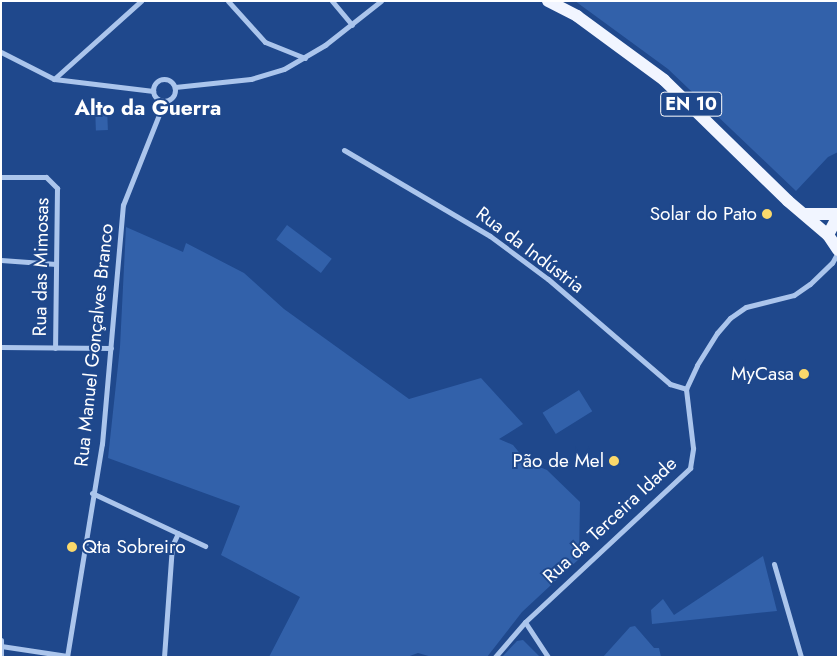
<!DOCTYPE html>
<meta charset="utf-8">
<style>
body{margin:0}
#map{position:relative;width:839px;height:658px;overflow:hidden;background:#1f488c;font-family:Jost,sans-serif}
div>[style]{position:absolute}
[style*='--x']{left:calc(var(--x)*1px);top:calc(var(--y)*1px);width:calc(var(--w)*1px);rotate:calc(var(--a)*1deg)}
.green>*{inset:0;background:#3261aa;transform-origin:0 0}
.minor>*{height:5px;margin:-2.5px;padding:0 2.5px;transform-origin:2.5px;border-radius:2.5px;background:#abc5ec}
.minor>.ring{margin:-2.5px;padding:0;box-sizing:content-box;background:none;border:5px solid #abc5ec;border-radius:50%}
.primary>*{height:12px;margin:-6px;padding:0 6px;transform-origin:6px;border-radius:6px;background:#f1f5ff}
.dots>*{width:14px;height:14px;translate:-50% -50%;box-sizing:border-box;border:2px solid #1f488c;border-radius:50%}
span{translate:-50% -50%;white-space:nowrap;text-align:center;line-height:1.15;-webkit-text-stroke:4px #1f488c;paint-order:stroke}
.shield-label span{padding:1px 4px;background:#1f488c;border:1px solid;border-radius:4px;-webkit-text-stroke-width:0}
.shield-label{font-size:18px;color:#fff;font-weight:700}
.poi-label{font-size:19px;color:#fff}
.right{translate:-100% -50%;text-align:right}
.left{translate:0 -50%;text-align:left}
.street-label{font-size:19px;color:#fff}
.quarter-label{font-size:21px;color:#fff;font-weight:700}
.frame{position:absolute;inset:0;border:2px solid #fff;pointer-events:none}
</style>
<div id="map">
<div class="green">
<div style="clip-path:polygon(575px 1px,838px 1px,838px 152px,828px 157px,796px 191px,668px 69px)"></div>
<div style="left:107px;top:105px;width:25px;height:12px;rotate:88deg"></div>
<div style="left:287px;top:225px;width:56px;height:18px;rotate:37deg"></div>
<div style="clip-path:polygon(126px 227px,183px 252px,186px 243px,244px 273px,284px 309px,409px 399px,481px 378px,523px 424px,499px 439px,513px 445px,527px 462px,547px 470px,580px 502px,579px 559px,522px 612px,487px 657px,432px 657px,418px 653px,407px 657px,269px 657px,300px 597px,221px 555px,240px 506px,108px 458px,120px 347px)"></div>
<div style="left:579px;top:390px;width:25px;height:43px;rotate:58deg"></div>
<div style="clip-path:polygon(763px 556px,777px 611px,652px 624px,651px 610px,663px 599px,674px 615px)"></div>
<div style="clip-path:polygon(635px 626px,654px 648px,659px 648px,661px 657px,603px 657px,630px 627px)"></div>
<div style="clip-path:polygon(523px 640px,540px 657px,502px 657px,517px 641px)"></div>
</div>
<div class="minor">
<div style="--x:228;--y:1;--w:55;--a:47.9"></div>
<div style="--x:265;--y:42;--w:43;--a:21.8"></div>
<div style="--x:332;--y:1;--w:31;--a:50"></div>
<div style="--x:1;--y:52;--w:59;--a:27"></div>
<div style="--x:54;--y:79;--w:100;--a:6.9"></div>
<div class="ring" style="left:153px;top:79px;width:17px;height:17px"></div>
<div style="--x:54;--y:79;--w:117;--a:-41.9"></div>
<div style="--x:175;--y:87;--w:76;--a:-6"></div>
<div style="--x:251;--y:79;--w:34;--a:-17"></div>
<div style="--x:284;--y:69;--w:48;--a:-30.3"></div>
<div style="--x:325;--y:45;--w:71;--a:-38.2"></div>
<div style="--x:344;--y:150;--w:169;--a:30.5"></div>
<div style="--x:490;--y:236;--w:72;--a:36.6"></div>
<div style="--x:548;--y:279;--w:161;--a:40.7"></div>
<div style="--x:670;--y:384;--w:17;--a:17"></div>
<div style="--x:1;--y:177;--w:45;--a:0"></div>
<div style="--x:46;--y:177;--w:16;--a:45"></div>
<div style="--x:57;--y:188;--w:160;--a:90.7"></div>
<div style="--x:1;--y:260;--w:55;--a:4.2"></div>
<div style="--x:1;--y:347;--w:110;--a:0.5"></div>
<div style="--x:92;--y:493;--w:125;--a:25.1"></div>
<div style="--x:774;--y:564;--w:97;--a:73.8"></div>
<div style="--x:525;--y:622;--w:42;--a:56.7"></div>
<div style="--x:1;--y:640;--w:17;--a:90"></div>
<div style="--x:1;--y:646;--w:67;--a:8.6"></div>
<div style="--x:67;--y:657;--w:216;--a:-80.7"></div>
<div style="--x:102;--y:444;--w:240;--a:-85"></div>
<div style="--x:123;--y:205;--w:111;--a:-68.3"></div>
<div style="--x:164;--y:657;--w:111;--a:-85.9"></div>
<div style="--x:172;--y:546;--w:14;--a:-65"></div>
<div style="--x:495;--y:657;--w:46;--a:-49.4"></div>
<div style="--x:525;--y:622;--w:226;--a:-43"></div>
<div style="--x:690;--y:468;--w:20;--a:-81"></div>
<div style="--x:693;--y:448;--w:59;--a:-96.8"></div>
<div style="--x:686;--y:389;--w:26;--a:-65"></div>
<div style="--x:697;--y:365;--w:38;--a:-58"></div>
<div style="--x:717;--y:333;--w:20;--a:-49"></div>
<div style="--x:730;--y:318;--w:19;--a:-35"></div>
<div style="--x:746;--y:307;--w:49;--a:-14"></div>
<div style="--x:794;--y:295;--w:19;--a:-35"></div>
<div style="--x:810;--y:284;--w:30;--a:-44"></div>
<div style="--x:832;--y:263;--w:13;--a:-61"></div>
</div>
<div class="primary">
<div style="--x:548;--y:1;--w:33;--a:27"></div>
<div style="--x:577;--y:16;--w:108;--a:36.3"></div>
<div style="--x:664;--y:80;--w:173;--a:44.3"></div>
<div style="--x:788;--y:201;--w:52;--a:40.4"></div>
<div style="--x:805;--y:214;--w:33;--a:0"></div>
<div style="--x:838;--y:216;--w:21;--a:118"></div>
<div style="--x:828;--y:235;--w:18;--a:56"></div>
</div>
<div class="dots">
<div style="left:767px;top:214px;background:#fbd96b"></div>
<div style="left:804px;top:374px;background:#fbd96b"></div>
<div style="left:614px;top:461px;background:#fbd96b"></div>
<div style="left:72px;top:547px;background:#fbd96b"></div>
</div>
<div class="shield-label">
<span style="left:691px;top:104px">EN 10</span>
</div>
<div class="poi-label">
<span class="right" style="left:757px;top:214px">Solar do Pato</span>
<span class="right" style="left:794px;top:374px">MyCasa</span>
<span class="right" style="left:604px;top:461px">Pão de Mel</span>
<span class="left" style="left:82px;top:547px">Qta Sobreiro</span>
</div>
<div class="street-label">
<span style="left:530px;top:250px;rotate:37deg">Rua da Indústria</span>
<span style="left:41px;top:267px;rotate:-89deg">Rua das Mimosas</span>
<span style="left:94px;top:345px;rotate:-84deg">Rua Manuel Gonçalves Branco</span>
<span style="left:610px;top:520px;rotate:-43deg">Rua da Terceira Idade</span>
</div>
<div class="quarter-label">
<span style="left:148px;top:108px">Alto da Guerra</span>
</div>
<div class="frame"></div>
</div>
